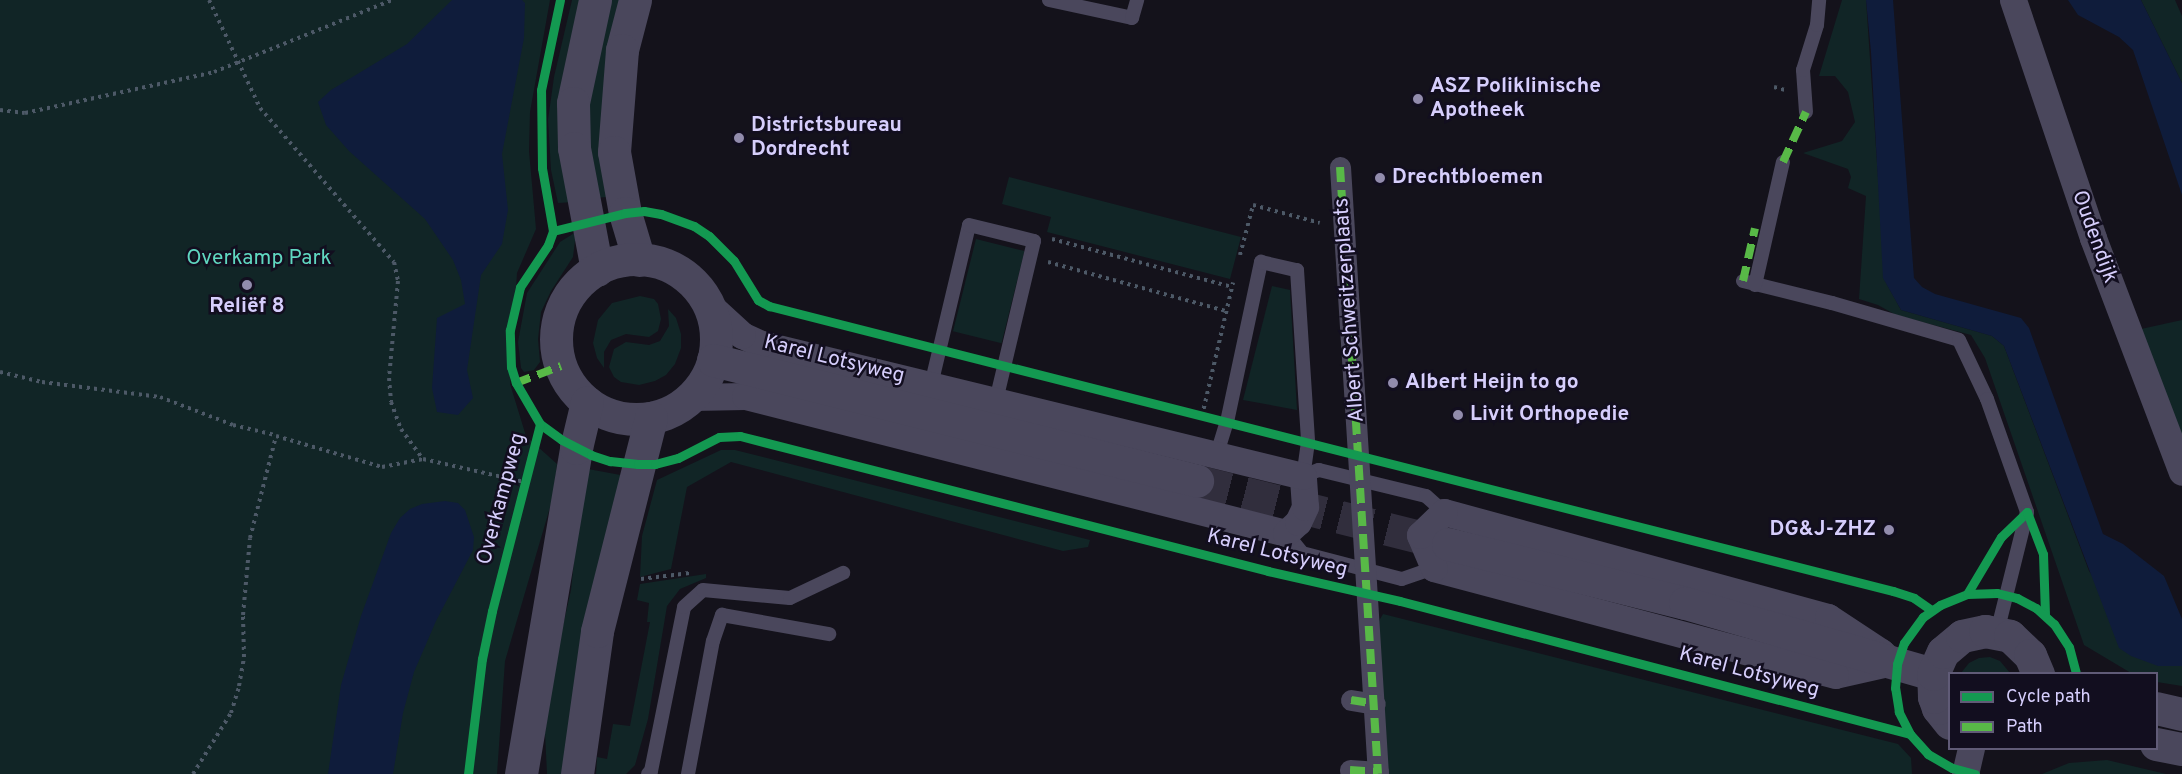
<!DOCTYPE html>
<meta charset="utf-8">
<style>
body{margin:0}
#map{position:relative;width:2182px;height:774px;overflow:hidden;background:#14121b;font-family:Overpass,sans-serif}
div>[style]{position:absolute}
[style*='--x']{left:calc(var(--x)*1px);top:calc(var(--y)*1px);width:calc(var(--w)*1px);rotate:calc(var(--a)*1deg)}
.green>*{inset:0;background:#112526;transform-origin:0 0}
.water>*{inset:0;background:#0f1c3b}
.tertiary-tunnel>*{height:33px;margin-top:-16.5px;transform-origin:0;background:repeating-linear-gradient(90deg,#312e3d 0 33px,transparent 0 49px)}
.path>*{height:4px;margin-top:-2px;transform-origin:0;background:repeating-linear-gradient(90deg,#4d5967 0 3px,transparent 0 7.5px)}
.service>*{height:14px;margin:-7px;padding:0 7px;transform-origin:7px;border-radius:7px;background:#4a475c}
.pedestrian>*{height:21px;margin:-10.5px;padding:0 10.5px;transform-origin:10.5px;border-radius:10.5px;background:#4a475c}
.minor>*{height:27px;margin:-13.5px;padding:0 13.5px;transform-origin:13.5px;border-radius:13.5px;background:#4a475c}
.tertiary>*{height:33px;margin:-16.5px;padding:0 16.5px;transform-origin:16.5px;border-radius:16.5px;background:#4a475c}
.tertiary>.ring{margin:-16.5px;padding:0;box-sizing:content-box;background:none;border:33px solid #4a475c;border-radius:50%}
.quiet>*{height:8px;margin-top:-4px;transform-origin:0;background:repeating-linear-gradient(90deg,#58b947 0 15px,transparent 0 23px)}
.cycleway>*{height:9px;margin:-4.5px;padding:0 4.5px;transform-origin:4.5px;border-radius:4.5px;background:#139951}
.dots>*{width:16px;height:16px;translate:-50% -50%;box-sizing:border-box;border:3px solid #120e1f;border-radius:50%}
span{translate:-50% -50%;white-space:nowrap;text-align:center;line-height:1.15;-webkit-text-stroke:5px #120e1f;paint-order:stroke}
.poi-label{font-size:21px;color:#d6cefc;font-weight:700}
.left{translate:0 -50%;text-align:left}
.right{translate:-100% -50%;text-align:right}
.street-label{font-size:21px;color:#d6cefc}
.park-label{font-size:21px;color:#60d7c0}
.legend{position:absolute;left:1948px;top:672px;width:210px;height:78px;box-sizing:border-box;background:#120e1f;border:2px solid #605b77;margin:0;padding:8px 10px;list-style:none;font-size:18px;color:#d6cefc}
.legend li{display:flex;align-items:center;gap:12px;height:30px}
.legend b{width:30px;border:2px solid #605b77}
</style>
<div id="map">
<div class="green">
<div style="clip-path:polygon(0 0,550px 0,530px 112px,529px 151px,536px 229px,517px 273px,510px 384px,526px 436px,557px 464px,553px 497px,505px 661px,497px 774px,0 774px)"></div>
<div style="clip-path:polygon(572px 0,582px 0,573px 202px,558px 203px,551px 170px,548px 120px,554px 77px)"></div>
<div style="clip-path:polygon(606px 0,627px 0,607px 197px,594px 198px,583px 91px)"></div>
<div style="clip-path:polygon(1842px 0,1866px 0,1885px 281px,1901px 310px,1992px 336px,2004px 346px,2089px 571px,2158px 666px,2182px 666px,2182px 686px,2157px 682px,2156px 674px,2131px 673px,2084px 645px,1985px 358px,1971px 335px,1896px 315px,1878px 305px,1859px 299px,1866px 196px,1848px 188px,1851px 177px,1848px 169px,1803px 153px,1842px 141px,1855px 122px,1848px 92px,1835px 76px,1819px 76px)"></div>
<div style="clip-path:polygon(2141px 0,2175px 0,2182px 16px,2182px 83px)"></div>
<div style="clip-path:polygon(1009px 177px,1241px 237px,1230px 279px,1047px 232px,1051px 217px,1002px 204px)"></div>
<div style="clip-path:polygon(576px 232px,573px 257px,551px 291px,541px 312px,538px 339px,540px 362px,534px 370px,524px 372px,521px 368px,518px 342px,527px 293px,560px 242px)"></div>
<div style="left:976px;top:239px;width:50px;height:95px;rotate:14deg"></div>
<div style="clip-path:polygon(1272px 286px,1290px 290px,1297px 410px,1243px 400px)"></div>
<div style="clip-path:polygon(640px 296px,654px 299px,658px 304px,661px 319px,658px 331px,649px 337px,626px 334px,611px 340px,604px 352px,604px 368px,597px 358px,593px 343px,598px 320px,612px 303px)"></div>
<div style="clip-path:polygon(668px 309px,676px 318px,681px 334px,681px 348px,675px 364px,666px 375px,655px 381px,639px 385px,621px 382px,614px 377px,609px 367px,614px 349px,626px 342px,649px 345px,660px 341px,669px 326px)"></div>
<div style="clip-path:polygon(2182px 320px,2182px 441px,2141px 329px)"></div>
<div style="clip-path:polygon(721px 450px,735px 450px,1090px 540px,1088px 547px,1063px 551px,731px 462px,687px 487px,671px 569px,640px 577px,642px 536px,657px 480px)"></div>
<div style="clip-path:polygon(588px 469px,626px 476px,564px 774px,547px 774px,545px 733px,555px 661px,571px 590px,579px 512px)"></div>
<div style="clip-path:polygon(706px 574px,706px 578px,680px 589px,667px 606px,648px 719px,635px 765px,626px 774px,596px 774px,597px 757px,607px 759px,613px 724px,630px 726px,650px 622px,647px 622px,649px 603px,637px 600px,640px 584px)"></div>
<div style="clip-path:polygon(1383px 614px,1898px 744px,1911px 758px,1912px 774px,1387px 774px,1376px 626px)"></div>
<div style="clip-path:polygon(1990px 657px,2000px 661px,2010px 673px,1961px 673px,1969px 663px,1979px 658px)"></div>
<div style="clip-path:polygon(2107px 760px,2166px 774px,2042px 774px,2069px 763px)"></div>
</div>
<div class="water">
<div style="clip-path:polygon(452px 0,522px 0,525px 3px,524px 38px,502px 154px,508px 210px,502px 244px,481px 275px,467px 370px,473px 398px,458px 415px,437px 412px,432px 388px,437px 318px,465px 304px,461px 280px,453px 260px,425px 219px,349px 151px,326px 125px,318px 102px,331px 90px,407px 44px)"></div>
<div style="clip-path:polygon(1866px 0,1893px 0,1914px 278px,1922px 287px,1935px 294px,2021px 318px,2029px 328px,2103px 534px,2123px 544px,2164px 576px,2182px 619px,2182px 666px,2158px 666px,2131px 656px,2119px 648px,2004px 346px,1992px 336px,1901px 310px,1883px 278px,1871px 52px)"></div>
<div style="clip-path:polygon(2068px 0,2141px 0,2182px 83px,2182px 195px,2133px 50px,2119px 37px,2078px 15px)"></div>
<div style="clip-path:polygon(445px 501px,458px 503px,465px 510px,474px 537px,473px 550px,436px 621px,414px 672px,403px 713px,393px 774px,328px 774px,341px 685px,361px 616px,391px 533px,400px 518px,410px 509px,422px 504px)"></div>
</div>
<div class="tertiary-tunnel">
<div style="--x:1197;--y:481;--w:259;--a:14.1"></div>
</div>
<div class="path">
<div style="--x:209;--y:0;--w:119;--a:64.7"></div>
<div style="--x:260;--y:108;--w:204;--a:49"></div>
<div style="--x:394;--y:262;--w:19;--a:78"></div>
<div style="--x:398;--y:281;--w:97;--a:95.3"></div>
<div style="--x:389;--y:378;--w:24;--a:85"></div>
<div style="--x:391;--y:402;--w:29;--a:70"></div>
<div style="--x:401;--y:429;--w:37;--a:54"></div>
<div style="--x:1774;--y:87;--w:11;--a:15"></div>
<div style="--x:0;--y:110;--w:25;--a:7"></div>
<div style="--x:25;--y:113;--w:193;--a:-12.2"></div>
<div style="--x:214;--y:72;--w:192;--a:-22"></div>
<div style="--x:1052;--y:239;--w:187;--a:14.9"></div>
<div style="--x:1240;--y:255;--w:52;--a:-75.4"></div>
<div style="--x:1253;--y:205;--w:69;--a:15"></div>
<div style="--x:1048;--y:262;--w:185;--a:15.4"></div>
<div style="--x:0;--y:372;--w:43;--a:13.4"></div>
<div style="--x:42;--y:382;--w:119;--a:7.2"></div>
<div style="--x:160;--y:397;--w:78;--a:21"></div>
<div style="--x:233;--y:425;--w:43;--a:13.4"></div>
<div style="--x:1202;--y:416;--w:137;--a:-76.9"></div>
<div style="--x:641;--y:579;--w:49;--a:-7"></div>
<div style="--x:193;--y:774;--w:72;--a:-58.1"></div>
<div style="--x:231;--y:713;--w:28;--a:-73"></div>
<div style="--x:239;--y:686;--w:29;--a:-80"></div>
<div style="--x:244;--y:657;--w:42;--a:-91.4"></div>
<div style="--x:243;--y:615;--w:77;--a:-84.8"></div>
<div style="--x:250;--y:538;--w:105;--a:-75.7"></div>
<div style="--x:276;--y:436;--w:110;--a:16.3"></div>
<div style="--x:382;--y:467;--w:42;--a:-11"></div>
<div style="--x:423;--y:459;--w:104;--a:12.8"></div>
</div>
<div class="service">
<div style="--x:1049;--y:0;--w:85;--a:12.2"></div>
<div style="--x:1132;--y:18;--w:19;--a:-74"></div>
<div style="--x:1806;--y:112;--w:42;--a:-94.1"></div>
<div style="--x:1803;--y:70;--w:47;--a:-72.7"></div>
<div style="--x:1817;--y:25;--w:25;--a:-85"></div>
<div style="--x:1743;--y:281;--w:92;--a:13.9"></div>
<div style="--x:1832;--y:303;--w:132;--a:16.2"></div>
<div style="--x:1959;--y:340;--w:65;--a:64.6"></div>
<div style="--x:1987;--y:399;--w:120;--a:70.5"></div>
<div style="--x:2027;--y:512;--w:124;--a:104"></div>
<div style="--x:1755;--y:285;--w:126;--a:-77.2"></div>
<div style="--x:931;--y:385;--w:164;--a:-76.6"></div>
<div style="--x:969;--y:225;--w:67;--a:13.8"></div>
<div style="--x:1034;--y:241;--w:164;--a:103.4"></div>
<div style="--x:1216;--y:457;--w:37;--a:-73"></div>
<div style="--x:1227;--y:422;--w:164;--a:-78"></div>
<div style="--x:1261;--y:262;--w:37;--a:13"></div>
<div style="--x:1297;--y:270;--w:172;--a:86.3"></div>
<div style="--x:1308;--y:442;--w:34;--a:98"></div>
<div style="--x:1303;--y:476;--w:17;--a:-21"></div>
<div style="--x:1319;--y:470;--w:110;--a:13.7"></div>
<div style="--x:1426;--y:496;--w:24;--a:42"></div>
<div style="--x:1286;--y:533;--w:26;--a:51"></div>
<div style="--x:1302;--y:553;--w:103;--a:14.6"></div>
<div style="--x:1402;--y:579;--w:34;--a:-19"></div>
<div style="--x:648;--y:774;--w:4;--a:-45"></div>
<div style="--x:651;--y:771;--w:167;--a:-78.6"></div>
<div style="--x:684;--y:607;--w:25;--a:-42"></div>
<div style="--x:703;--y:590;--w:87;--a:5.3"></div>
<div style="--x:790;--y:598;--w:59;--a:-25.3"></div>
<div style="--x:688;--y:774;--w:135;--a:-79.4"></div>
<div style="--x:713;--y:641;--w:28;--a:-71"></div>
<div style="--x:722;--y:615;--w:109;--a:10.1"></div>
</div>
<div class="pedestrian">
<div style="--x:1340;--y:167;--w:608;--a:86.42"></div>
<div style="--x:1351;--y:700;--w:24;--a:9"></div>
<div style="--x:1350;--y:770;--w:28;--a:4"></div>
</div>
<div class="minor">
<div style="--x:2013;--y:0;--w:251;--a:71.4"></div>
<div style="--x:2093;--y:238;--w:250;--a:69.2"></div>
<div style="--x:692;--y:397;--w:53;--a:-1.1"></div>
<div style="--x:745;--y:396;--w:558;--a:14.21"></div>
<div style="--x:1286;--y:533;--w:16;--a:-43"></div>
<div style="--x:1298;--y:522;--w:17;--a:-65"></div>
<div style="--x:1305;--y:507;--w:31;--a:-94"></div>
<div style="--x:1303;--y:476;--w:558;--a:-166.31"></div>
<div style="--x:761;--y:344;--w:21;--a:-155"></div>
<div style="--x:742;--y:335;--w:47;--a:-137.6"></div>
<div style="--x:1444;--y:512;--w:398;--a:15.3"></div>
<div style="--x:1828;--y:617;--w:64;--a:33.4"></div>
<div style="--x:1881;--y:652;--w:15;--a:42"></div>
<div style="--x:1892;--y:662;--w:58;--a:167.2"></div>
<div style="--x:1835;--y:675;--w:415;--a:-165.1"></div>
<div style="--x:1434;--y:568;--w:36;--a:-113"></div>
<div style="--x:1420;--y:535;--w:33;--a:-44"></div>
<div style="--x:1965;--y:774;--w:27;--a:-77"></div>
</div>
<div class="tertiary">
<div style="--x:595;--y:0;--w:105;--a:102.1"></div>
<div style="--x:573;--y:103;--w:45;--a:88.7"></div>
<div style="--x:574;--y:148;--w:124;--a:79.3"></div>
<div style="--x:635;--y:0;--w:52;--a:104.6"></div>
<div style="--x:622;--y:50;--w:102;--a:94.5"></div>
<div style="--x:614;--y:152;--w:62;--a:79.8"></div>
<div style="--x:625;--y:213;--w:49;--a:73.4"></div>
<div class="ring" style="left:556px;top:259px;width:127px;height:127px"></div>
<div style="--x:713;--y:360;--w:499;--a:14"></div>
<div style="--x:1448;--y:544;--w:244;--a:14"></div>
<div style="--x:1685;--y:603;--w:258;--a:16"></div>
<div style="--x:2156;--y:708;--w:27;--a:13"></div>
<div style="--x:1950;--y:723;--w:19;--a:-129"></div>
<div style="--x:1938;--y:708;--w:12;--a:-110"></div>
<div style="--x:1934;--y:697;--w:23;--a:-92"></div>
<div style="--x:1933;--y:674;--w:24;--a:-66"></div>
<div style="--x:1943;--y:652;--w:25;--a:-40"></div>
<div style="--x:1962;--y:636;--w:24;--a:-12"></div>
<div style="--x:1985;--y:631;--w:25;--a:11"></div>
<div style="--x:2010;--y:636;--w:28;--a:44"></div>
<div style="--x:2030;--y:655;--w:21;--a:67"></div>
<div style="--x:2156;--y:744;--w:26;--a:11"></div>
<div style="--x:521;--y:774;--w:331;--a:-80.4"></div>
<div style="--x:576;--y:448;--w:47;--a:-76.6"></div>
<div style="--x:577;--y:774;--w:144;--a:-82"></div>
<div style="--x:597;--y:631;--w:220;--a:-75.8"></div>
</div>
<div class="quiet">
<div style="--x:1783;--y:162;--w:55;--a:-65.3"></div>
<div style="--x:1340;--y:167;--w:608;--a:86.42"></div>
<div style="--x:1743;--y:281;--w:54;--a:-77.2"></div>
<div style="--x:516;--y:383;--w:48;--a:-20.7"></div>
<div style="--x:1351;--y:700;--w:24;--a:9"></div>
<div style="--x:1350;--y:770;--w:28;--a:4"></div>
</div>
<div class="cycleway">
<div style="--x:553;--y:231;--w:74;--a:-14"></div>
<div style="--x:625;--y:213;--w:19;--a:-6"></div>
<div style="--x:644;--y:211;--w:17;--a:10"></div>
<div style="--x:661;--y:214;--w:35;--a:20"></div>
<div style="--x:694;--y:226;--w:18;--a:34"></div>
<div style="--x:709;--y:236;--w:35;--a:45"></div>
<div style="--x:734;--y:261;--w:46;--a:58.4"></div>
<div style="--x:758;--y:300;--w:13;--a:29"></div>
<div style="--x:769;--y:306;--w:1160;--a:14.23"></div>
<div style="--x:1893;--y:591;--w:22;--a:18"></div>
<div style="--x:1914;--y:598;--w:21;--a:35"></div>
<div style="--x:540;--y:424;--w:27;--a:36"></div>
<div style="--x:562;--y:440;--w:33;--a:27"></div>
<div style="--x:591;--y:455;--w:20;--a:18"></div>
<div style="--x:610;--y:461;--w:28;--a:6"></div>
<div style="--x:638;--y:464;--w:17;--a:0"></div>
<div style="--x:655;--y:464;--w:24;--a:-15"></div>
<div style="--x:678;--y:458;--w:46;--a:-27.1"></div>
<div style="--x:719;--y:437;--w:21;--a:-3"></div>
<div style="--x:740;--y:436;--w:545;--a:14.34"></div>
<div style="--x:1268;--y:571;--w:135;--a:12.8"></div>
<div style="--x:1400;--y:601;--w:527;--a:14.62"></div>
<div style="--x:1967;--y:594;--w:66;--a:-59.2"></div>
<div style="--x:2001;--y:537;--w:36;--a:-44"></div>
<div style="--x:2027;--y:512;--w:45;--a:69.1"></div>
<div style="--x:2043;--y:554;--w:60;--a:88.1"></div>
<div style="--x:468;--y:774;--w:116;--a:-83.1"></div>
<div style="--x:482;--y:659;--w:49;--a:-78.2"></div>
<div style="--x:492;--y:611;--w:193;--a:-75.6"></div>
<div style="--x:540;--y:424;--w:48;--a:-120.3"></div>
<div style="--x:516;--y:383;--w:17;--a:-107"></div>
<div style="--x:511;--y:367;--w:37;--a:-92"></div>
<div style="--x:510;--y:330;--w:44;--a:-76.9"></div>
<div style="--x:520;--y:287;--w:50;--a:-56.3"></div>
<div style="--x:548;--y:245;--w:15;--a:-70"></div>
<div style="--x:553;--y:231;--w:64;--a:-99.9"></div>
<div style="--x:542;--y:168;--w:78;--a:-90.7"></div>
<div style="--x:541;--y:90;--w:92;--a:-78.1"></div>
<div style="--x:1975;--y:774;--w:24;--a:-165"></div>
<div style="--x:1952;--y:768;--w:28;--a:-150"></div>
<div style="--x:1928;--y:754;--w:27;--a:-132"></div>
<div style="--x:1910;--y:734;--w:25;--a:-117"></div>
<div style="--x:1899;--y:712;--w:24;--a:-99"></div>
<div style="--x:1895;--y:688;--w:24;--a:-85"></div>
<div style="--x:1897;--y:664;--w:22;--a:-72"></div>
<div style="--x:1904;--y:643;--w:32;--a:-54"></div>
<div style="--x:1923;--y:617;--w:21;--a:-35"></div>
<div style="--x:1940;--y:605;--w:29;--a:-22"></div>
<div style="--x:1967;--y:594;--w:30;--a:-2"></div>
<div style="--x:1997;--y:593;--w:21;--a:14"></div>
<div style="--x:2017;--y:598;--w:21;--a:28"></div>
<div style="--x:2036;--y:608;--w:24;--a:42"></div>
<div style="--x:2054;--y:624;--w:27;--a:57"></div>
<div style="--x:2069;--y:647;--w:28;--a:75"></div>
</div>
<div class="dots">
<div style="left:1418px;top:99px;background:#928cad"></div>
<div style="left:739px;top:138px;background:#928cad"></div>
<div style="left:1380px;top:178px;background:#928cad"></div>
<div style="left:247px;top:285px;background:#928cad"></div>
<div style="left:1393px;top:383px;background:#928cad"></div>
<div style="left:1458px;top:415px;background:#928cad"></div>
<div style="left:1889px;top:530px;background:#928cad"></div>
</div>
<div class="poi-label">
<span class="left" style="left:1430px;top:99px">ASZ Poliklinische<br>Apotheek</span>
<span class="left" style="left:751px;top:138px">Districtsbureau<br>Dordrecht</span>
<span class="left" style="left:1392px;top:178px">Drechtbloemen</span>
<span style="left:247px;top:307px">Reliëf 8</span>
<span class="left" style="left:1405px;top:383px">Albert Heijn to go</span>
<span class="left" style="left:1470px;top:415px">Livit Orthopedie</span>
<span class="right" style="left:1876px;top:530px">DG&amp;J-ZHZ</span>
</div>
<div class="street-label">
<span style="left:2094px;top:237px;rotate:70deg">Oudendijk</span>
<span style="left:1350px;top:310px;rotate:-94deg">Albert Schweitzerplaats</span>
<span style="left:834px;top:360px;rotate:14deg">Karel Lotsyweg</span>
<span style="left:502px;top:499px;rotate:-75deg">Overkampweg</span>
<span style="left:1277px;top:554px;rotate:14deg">Karel Lotsyweg</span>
<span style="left:1749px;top:673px;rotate:15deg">Karel Lotsyweg</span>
</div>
<div class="park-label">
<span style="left:259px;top:259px">Overkamp Park</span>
</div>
<ul class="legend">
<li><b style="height:8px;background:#139951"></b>Cycle path</li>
<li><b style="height:8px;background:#58b947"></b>Path</li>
</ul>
</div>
